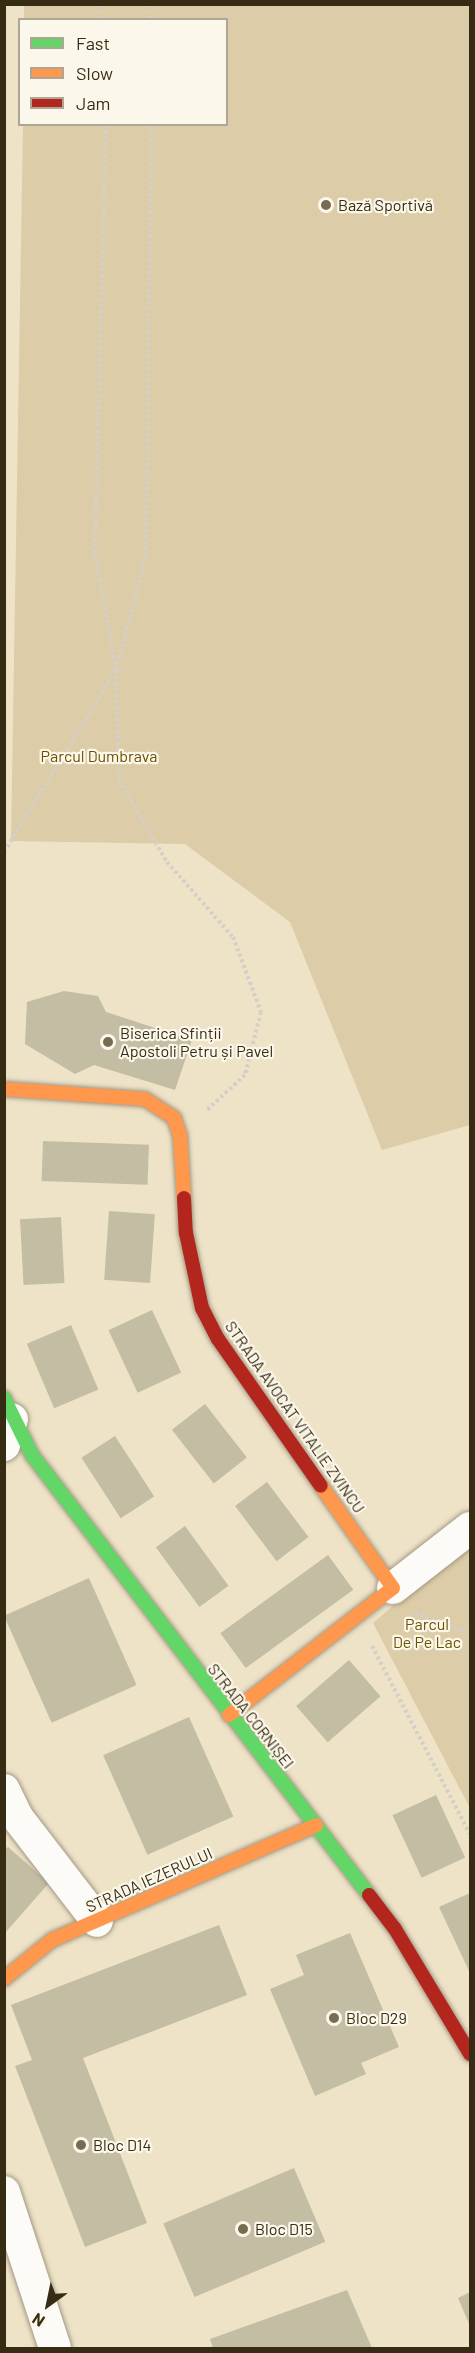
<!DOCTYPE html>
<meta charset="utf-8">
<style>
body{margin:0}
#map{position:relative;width:475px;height:2353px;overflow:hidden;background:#eee2c7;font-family:Barlow,sans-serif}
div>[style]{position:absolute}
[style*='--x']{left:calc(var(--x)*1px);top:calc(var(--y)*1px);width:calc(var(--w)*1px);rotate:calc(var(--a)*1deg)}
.green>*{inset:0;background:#dccca7}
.building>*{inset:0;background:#c3bda4;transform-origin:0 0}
.path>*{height:4px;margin-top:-2px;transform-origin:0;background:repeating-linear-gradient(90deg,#d4d0c8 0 3px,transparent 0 6px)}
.roads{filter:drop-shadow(0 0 2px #a39982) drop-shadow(0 0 2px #a39982)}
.street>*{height:32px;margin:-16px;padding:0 16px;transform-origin:16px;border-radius:16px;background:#fcfbf7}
.fast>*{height:14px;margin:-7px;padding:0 7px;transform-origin:7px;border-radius:7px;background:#63d668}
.slow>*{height:14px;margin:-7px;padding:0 7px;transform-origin:7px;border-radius:7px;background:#ff974d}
.jam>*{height:14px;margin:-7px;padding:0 7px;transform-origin:7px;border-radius:7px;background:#b3261e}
.dots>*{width:16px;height:16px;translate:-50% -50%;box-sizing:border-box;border:3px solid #fcf7eb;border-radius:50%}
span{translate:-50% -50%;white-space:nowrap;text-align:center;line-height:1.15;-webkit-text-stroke:4.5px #fcf7eb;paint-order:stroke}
.poi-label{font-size:16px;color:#362c13}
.left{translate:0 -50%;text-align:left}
.park-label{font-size:16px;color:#6d5300}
.street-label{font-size:16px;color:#362c13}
.frame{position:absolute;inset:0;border:6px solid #362c13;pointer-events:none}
.legend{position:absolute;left:18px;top:18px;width:210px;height:108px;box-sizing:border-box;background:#fcf7eb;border:2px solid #ada695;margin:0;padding:8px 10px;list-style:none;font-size:18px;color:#362c13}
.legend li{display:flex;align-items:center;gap:12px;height:30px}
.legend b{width:30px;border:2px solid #ada695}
.north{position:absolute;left:18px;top:2275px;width:60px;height:60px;-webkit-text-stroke:4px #fcf7eb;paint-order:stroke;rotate:213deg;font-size:16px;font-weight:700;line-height:24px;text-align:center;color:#362c13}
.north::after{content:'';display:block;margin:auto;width:21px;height:27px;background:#362c13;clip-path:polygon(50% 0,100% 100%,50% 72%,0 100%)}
</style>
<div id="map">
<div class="green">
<div style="clip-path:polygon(24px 5px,470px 5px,470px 1125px,382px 1150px,290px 922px,185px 844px,11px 841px,23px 125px,226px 124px,226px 20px,24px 19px)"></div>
<div style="clip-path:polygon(470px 1540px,470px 1808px,373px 1623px)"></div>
</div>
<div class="building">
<div style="clip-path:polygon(64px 991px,98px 996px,106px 1012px,192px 1040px,175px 1090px,94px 1065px,75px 1074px,25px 1044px,27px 1002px)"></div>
<div style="left:43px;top:1141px;width:106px;height:40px;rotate:2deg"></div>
<div style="left:109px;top:1211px;width:46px;height:69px;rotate:4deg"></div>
<div style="left:61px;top:1217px;width:66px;height:41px;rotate:87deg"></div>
<div style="left:152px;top:1310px;width:69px;height:48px;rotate:65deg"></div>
<div style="left:71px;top:1325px;width:70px;height:48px;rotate:67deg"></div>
<div style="left:205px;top:1404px;width:68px;height:42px;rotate:52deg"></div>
<div style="left:115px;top:1436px;width:72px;height:40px;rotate:57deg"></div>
<div style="left:267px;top:1482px;width:69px;height:40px;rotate:53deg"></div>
<div style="left:185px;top:1526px;width:74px;height:36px;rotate:54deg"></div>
<div style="left:328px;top:1555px;width:43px;height:133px;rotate:54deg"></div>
<div style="left:89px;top:1578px;width:117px;height:93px;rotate:66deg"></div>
<div style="left:349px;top:1660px;width:48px;height:70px;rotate:49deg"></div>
<div style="left:189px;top:1717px;width:109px;height:94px;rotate:66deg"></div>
<div style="left:436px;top:1795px;width:69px;height:48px;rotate:65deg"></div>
<div style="clip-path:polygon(8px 1847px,49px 1883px,4px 1934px,4px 1850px)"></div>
<div style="clip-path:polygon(470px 1893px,470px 1971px,469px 1971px,439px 1907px)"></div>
<div style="clip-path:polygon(219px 1925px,247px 1995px,83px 2058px,147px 2223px,85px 2247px,15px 2066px,32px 2060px,11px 2005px)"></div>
<div style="clip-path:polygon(350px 1933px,399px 2047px,361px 2063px,366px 2074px,315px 2096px,270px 1989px,304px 1975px,296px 1955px)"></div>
<div style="left:294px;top:2168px;width:80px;height:142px;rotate:67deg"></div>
<div style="clip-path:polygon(347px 2290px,372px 2348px,213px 2348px,210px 2339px)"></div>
<div style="clip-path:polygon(470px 2292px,470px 2326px,458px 2298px)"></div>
</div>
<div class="path">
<div style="--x:100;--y:4;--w:16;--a:79"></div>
<div style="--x:149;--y:4;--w:16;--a:86"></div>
<div style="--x:106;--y:124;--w:431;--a:91.5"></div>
<div style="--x:95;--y:555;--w:117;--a:79.7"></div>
<div style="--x:116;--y:670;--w:110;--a:88.4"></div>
<div style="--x:119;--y:780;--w:95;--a:59.7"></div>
<div style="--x:167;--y:862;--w:100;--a:48.7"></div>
<div style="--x:233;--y:937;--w:80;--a:69.5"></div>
<div style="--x:261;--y:1012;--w:65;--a:104.3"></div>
<div style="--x:245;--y:1075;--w:52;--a:137.4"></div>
<div style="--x:4;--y:852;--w:214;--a:-58.4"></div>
<div style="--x:116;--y:670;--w:118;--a:-75.3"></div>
<div style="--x:146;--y:556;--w:432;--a:-89.3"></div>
<div style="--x:415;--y:1613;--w:59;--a:20"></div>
<div style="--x:372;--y:1646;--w:212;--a:62.5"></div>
</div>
<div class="roads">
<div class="street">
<div style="--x:4;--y:1445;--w:27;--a:-73"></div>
<div style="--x:393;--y:1588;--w:98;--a:-37.9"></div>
<div style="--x:4;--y:1790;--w:30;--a:64"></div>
<div style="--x:17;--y:1817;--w:131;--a:52.4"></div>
<div style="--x:4;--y:2192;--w:164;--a:71.9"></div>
</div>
<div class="fast">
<div style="--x:4;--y:1398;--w:64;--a:63.8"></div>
<div style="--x:32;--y:1455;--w:554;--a:52.55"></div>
</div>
<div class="slow">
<div style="--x:4;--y:1089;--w:141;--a:4.1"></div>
<div style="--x:145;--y:1099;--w:35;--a:33"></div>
<div style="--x:174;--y:1118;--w:18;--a:71"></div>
<div style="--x:180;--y:1135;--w:63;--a:86.4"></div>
<div style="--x:229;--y:1715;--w:207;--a:-37.8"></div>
<div style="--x:393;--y:1588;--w:125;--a:-125.2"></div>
<div style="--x:4;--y:1979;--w:62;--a:-39.1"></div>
<div style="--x:52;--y:1940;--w:288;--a:-23.5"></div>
</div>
<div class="jam">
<div style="--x:184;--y:1198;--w:35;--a:87"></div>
<div style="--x:186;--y:1233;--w:77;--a:78"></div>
<div style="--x:202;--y:1308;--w:35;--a:63"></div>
<div style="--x:218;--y:1339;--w:179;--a:55"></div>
<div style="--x:369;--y:1895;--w:43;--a:52.6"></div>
<div style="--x:395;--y:1929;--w:146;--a:59"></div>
</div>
</div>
<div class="dots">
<div style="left:326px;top:205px;background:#766c52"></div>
<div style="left:108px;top:1042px;background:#766c52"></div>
<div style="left:334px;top:2018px;background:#766c52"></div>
<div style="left:81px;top:2145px;background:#766c52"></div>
<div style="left:243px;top:2229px;background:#766c52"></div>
</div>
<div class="poi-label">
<span class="left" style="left:338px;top:205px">Bază Sportivă</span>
<span class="left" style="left:120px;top:1042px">Biserica Sfinții<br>Apostoli Petru și Pavel</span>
<span class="left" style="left:346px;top:2018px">Bloc D29</span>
<span class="left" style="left:93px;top:2145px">Bloc D14</span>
<span class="left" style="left:255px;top:2229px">Bloc D15</span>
</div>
<div class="park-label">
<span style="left:99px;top:756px">Parcul Dumbrava</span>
<span style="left:427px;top:1633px">Parcul<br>De Pe Lac</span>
</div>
<div class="street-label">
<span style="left:295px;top:1417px;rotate:55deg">STRADA AVOCAT VITALIE ZVINCU</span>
<span style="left:251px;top:1716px;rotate:52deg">STRADA CORNIȘEI</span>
<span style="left:149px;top:1880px;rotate:-24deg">STRADA IEZERULUI</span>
</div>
<div class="frame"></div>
<ul class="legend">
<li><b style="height:8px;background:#63d668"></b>Fast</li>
<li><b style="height:8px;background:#ff974d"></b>Slow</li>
<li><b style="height:8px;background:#b3261e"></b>Jam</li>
</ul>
<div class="north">N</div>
</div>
